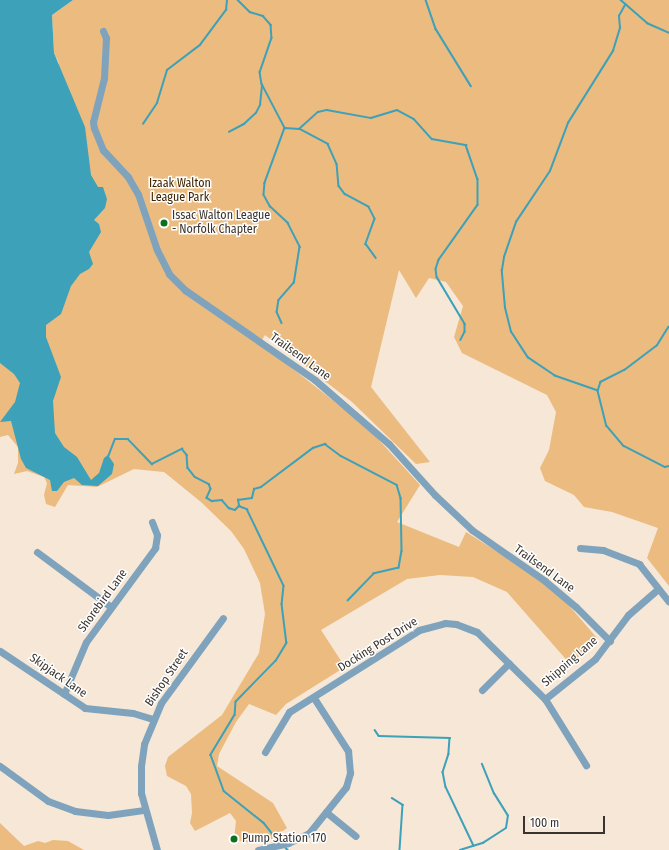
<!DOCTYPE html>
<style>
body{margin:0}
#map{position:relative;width:669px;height:850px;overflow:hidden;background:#f6e7d6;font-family:"Fira Sans Condensed",sans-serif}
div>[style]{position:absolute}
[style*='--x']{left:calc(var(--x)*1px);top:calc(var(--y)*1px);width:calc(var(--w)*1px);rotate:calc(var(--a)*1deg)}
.green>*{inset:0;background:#ecbb7f}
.water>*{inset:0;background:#3ca1b9}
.stream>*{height:1.5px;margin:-0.75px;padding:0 0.75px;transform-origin:0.75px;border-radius:0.75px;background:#3ca1b9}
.minor>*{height:7px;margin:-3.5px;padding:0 3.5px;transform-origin:3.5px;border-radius:3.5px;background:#7fa3bd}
.dots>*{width:11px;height:11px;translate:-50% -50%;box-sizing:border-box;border:2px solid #fff;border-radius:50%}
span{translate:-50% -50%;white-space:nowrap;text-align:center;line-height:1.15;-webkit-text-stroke:3px #fff;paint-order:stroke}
.park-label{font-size:12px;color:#3d2400}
.poi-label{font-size:12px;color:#3a342e}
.left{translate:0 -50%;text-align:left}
.street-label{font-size:12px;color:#3a342e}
.scale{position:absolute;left:523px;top:816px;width:82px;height:18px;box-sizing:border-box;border:2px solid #3a342e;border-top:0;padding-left:5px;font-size:12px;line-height:14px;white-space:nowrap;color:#3a342e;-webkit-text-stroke:3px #fff;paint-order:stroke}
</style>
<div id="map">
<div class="green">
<div style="clip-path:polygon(73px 0,669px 0,669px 586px,647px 558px,658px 528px,612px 512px,584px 507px,574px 495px,545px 481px,540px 468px,549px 450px,556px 412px,547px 395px,462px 353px,454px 337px,463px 306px,446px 282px,429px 278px,416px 298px,399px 270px,371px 387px,430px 462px,416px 464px,352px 402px,265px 335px,260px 343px,368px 428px,420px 485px,397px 522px,459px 547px,466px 532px,553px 587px,597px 638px,571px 665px,507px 592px,473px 577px,440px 575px,407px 579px,321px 630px,345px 667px,286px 704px,276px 715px,249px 704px,236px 722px,219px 754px,217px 766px,273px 803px,287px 828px,272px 839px,253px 843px,234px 840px,236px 821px,230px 813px,195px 831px,190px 823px,192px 813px,191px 794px,186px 786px,167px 776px,165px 766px,168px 757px,222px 715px,259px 653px,265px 614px,260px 583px,244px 549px,231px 531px,201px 502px,164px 472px,134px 469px,97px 487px,68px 485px,55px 507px,46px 504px,44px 495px,47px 483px,44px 477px,27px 471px,14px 474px,18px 463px,18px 447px,8px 435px,0 437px,0 294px,59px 63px,54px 53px,52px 15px)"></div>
<div style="clip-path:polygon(0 823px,24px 846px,38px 841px,45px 843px,53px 840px,68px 841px,84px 850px,0 850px)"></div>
</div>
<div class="water">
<div style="clip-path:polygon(0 0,73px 0,52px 15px,54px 53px,85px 127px,91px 175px,98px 187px,103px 187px,107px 199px,105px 208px,94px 220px,99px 224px,101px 232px,89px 252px,93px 264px,89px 269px,80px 274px,71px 286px,61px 314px,46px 325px,46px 337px,61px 377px,53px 401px,55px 433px,64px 447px,77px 457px,91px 480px,99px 473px,104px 458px,108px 455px,114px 464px,112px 474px,98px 486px,82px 485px,74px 478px,64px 482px,57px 491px,52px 491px,50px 480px,26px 468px,21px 459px,11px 421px,0 422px,15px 402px,20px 383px,14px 374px,0 363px)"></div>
</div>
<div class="stream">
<div style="--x:238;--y:0;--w:17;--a:45"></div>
<div style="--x:250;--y:12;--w:14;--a:17"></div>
<div style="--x:263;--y:16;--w:12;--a:48"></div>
<div style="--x:271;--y:25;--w:13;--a:86"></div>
<div style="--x:272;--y:38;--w:36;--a:109"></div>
<div style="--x:260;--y:72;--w:12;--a:81"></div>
<div style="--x:262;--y:84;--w:50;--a:62.4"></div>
<div style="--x:285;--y:128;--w:59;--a:110"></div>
<div style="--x:265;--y:183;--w:12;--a:95"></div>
<div style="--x:264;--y:195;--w:13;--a:61"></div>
<div style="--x:270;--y:206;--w:25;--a:43"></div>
<div style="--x:288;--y:223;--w:27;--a:63"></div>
<div style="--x:300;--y:247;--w:36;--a:99"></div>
<div style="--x:294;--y:283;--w:23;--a:131"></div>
<div style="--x:279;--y:300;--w:12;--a:99"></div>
<div style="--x:277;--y:312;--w:12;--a:66"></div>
<div style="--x:426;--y:0;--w:31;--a:71"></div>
<div style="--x:436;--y:29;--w:67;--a:58.4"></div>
<div style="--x:621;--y:0;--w:35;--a:41"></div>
<div style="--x:647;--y:23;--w:24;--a:24"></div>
<div style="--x:143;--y:124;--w:25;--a:-56"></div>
<div style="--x:157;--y:103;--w:34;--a:-73"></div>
<div style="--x:167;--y:70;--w:41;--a:-37.1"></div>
<div style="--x:200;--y:45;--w:44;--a:-53.4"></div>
<div style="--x:226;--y:10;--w:10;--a:-84"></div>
<div style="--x:285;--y:128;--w:14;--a:4"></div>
<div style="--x:299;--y:129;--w:25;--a:-42"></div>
<div style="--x:318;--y:112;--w:9;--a:-13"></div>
<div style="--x:327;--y:110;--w:45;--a:10.3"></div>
<div style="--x:371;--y:118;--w:27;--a:-17"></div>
<div style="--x:397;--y:110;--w:19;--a:28"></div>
<div style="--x:414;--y:119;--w:27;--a:48"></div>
<div style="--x:432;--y:139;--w:35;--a:10"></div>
<div style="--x:466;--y:145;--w:36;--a:71"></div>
<div style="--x:478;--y:179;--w:26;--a:90"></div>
<div style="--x:478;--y:205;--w:67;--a:125.3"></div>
<div style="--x:439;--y:260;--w:9;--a:108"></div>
<div style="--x:436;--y:269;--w:8;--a:83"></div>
<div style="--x:437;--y:277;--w:55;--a:59.2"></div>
<div style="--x:465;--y:324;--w:8;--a:90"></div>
<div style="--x:465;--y:332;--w:9;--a:117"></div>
<div style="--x:300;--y:129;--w:32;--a:28"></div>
<div style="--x:328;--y:144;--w:22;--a:66"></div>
<div style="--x:337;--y:164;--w:22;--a:85"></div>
<div style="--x:339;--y:186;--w:10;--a:53"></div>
<div style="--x:345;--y:194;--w:27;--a:28"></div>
<div style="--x:369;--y:207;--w:13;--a:63"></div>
<div style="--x:375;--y:219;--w:27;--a:110"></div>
<div style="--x:366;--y:244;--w:17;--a:54"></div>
<div style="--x:229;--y:132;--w:17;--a:-28"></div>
<div style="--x:244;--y:124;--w:16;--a:-43"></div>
<div style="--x:256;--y:113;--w:9;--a:-63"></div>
<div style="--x:260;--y:105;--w:20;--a:-84"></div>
<div style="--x:669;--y:327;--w:22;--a:122"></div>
<div style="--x:657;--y:346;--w:40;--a:143"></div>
<div style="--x:625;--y:370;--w:27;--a:153"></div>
<div style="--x:601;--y:382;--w:9;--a:108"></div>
<div style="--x:598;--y:391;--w:36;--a:76"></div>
<div style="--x:607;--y:426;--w:26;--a:50"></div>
<div style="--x:624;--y:446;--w:46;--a:27.1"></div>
<div style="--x:665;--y:467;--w:4;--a:-14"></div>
<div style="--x:598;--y:391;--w:46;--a:-160.8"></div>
<div style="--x:555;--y:376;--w:32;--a:-146"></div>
<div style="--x:528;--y:358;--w:31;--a:-123"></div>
<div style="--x:511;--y:332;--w:25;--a:-104"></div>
<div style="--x:505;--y:308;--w:38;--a:-95"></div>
<div style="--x:502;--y:270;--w:13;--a:-81"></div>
<div style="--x:504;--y:257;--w:37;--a:-71"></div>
<div style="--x:516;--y:222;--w:61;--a:-56.3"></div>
<div style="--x:550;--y:171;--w:51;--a:-69.4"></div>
<div style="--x:568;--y:123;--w:85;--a:-58"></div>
<div style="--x:613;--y:51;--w:24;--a:-73"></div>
<div style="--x:620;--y:28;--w:12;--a:-95"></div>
<div style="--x:619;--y:16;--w:13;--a:-61"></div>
<div style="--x:108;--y:457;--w:19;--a:-69"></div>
<div style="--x:115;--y:439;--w:13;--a:0"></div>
<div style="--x:128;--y:439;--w:35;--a:46"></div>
<div style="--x:152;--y:464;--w:34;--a:-27"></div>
<div style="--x:182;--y:449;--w:8;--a:50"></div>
<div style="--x:187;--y:455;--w:13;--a:86"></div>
<div style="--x:188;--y:468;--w:11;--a:52"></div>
<div style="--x:195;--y:477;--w:16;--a:27"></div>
<div style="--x:209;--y:484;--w:5;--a:68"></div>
<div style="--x:211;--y:489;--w:10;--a:114"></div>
<div style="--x:207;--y:498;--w:6;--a:31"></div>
<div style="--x:212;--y:501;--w:10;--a:-6"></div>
<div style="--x:222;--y:500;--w:11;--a:49"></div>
<div style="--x:229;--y:508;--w:6;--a:18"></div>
<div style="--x:235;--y:510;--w:6;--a:-45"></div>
<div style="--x:239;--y:506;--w:6;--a:-99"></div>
<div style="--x:238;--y:500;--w:14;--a:-8"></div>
<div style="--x:252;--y:498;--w:9;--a:-77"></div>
<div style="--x:254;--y:489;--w:7;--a:-16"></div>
<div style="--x:261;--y:487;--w:65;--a:-36.9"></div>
<div style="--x:313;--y:448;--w:13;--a:-18"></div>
<div style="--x:325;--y:444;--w:20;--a:37"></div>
<div style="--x:341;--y:456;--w:63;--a:27.4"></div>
<div style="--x:397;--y:485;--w:14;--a:73"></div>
<div style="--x:401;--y:498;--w:53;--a:88.9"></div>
<div style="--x:402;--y:551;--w:17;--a:100"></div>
<div style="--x:399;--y:568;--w:26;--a:167"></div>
<div style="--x:374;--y:574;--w:37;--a:134"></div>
<div style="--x:239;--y:506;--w:9;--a:21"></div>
<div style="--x:247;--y:509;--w:85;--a:64.3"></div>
<div style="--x:284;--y:586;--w:18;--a:96"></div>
<div style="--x:282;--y:604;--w:39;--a:83"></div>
<div style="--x:287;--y:643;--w:21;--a:121"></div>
<div style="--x:276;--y:661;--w:57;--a:134.3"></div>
<div style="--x:236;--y:702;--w:13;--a:94"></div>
<div style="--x:235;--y:715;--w:47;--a:121"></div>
<div style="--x:211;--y:755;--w:38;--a:70"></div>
<div style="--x:224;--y:791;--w:51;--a:38.7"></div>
<div style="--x:264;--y:823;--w:23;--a:52"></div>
<div style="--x:375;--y:730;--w:7;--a:56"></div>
<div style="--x:379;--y:736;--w:71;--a:1.6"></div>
<div style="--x:450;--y:738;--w:16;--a:94"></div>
<div style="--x:449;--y:754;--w:19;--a:108"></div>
<div style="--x:443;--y:772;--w:15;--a:79"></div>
<div style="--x:446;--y:787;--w:65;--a:64.6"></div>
<div style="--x:392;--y:798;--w:13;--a:32"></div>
<div style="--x:403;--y:805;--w:45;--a:93.8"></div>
<div style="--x:286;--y:848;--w:3;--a:45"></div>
<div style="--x:460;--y:850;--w:24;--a:-17"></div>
<div style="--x:483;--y:843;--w:27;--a:-33"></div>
<div style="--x:506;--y:828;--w:12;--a:-81"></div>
<div style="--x:508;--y:816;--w:26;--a:-122"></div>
<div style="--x:494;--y:794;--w:32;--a:-112"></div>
</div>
<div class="minor">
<div style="--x:103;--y:31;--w:8;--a:67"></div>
<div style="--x:106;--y:38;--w:40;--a:92.9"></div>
<div style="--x:104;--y:78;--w:45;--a:104"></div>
<div style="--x:93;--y:122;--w:6;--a:81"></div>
<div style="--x:94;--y:128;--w:24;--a:68"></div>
<div style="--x:103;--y:150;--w:37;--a:47"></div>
<div style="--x:128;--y:177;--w:20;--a:60"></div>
<div style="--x:138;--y:194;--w:59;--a:71.3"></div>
<div style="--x:157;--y:250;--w:27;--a:63"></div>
<div style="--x:169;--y:274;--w:23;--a:45"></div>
<div style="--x:185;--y:290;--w:158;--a:34.7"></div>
<div style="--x:315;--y:380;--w:98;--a:40.9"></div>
<div style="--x:389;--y:444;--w:69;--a:48"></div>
<div style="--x:435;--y:495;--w:51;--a:43.4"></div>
<div style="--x:472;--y:530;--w:89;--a:34.9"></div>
<div style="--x:545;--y:581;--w:40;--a:40"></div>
<div style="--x:576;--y:607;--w:48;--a:45"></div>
<div style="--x:580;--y:548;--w:23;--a:5"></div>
<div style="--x:603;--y:550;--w:39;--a:21"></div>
<div style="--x:639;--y:564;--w:48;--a:51.7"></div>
<div style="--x:37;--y:552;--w:92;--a:36.6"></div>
<div style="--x:0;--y:651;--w:102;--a:33.8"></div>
<div style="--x:85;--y:708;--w:48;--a:5.9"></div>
<div style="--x:133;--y:713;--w:21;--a:17"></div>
<div style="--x:482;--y:690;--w:38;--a:-45"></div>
<div style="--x:64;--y:694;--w:56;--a:-67.1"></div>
<div style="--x:86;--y:642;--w:117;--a:-53.7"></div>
<div style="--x:155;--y:548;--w:13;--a:-81"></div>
<div style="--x:157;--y:535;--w:14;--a:-111"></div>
<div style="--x:545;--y:699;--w:64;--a:-38.7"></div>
<div style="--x:595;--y:659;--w:55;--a:-53.1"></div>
<div style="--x:628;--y:615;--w:40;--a:-41"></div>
<div style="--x:265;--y:752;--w:47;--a:-59"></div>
<div style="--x:289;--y:712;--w:154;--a:-32.2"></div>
<div style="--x:419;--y:630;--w:27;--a:-15"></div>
<div style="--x:445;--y:623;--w:11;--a:5"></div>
<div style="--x:456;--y:624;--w:22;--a:21"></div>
<div style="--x:477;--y:632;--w:95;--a:44.6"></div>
<div style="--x:545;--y:699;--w:78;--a:58.2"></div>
<div style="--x:0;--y:766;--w:59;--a:36.1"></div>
<div style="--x:48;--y:801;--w:29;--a:20"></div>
<div style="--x:75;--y:811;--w:33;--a:7"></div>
<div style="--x:108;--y:815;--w:37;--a:-8"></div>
<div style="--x:326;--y:812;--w:38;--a:39"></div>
<div style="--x:157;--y:850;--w:59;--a:-105.7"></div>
<div style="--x:141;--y:793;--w:27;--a:-90"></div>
<div style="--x:141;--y:766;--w:22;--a:-82"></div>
<div style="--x:144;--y:744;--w:44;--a:-67.5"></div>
<div style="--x:161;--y:703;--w:105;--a:-53.9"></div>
<div style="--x:258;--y:850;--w:31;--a:-13"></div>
<div style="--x:288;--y:843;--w:23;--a:-25"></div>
<div style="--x:309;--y:833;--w:59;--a:-51.2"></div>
<div style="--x:346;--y:787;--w:15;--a:-74"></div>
<div style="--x:350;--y:773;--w:22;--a:-95"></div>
<div style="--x:348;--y:751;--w:63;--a:-122.7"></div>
</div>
<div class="dots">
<div style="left:164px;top:223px;background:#0e6f1d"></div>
<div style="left:234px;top:839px;background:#0e6f1d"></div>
</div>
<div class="park-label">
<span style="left:180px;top:191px">Izaak Walton<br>League Park</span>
</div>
<div class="poi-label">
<span class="left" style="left:172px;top:223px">Issac Walton League<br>- Norfolk Chapter</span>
<span class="left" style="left:242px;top:839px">Pump Station 170</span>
</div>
<div class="street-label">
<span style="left:300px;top:357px;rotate:36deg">Trailsend Lane</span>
<span style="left:544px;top:569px;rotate:36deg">Trailsend Lane</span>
<span style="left:103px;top:601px;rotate:-54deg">Shorebird Lane</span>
<span style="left:378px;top:645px;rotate:-32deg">Docking Post Drive</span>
<span style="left:570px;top:662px;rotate:-41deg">Shipping Lane</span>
<span style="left:58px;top:676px;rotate:35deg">Skipjack Lane</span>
<span style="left:167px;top:678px;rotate:-56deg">Bishop Street</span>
</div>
<div class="scale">100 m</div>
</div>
